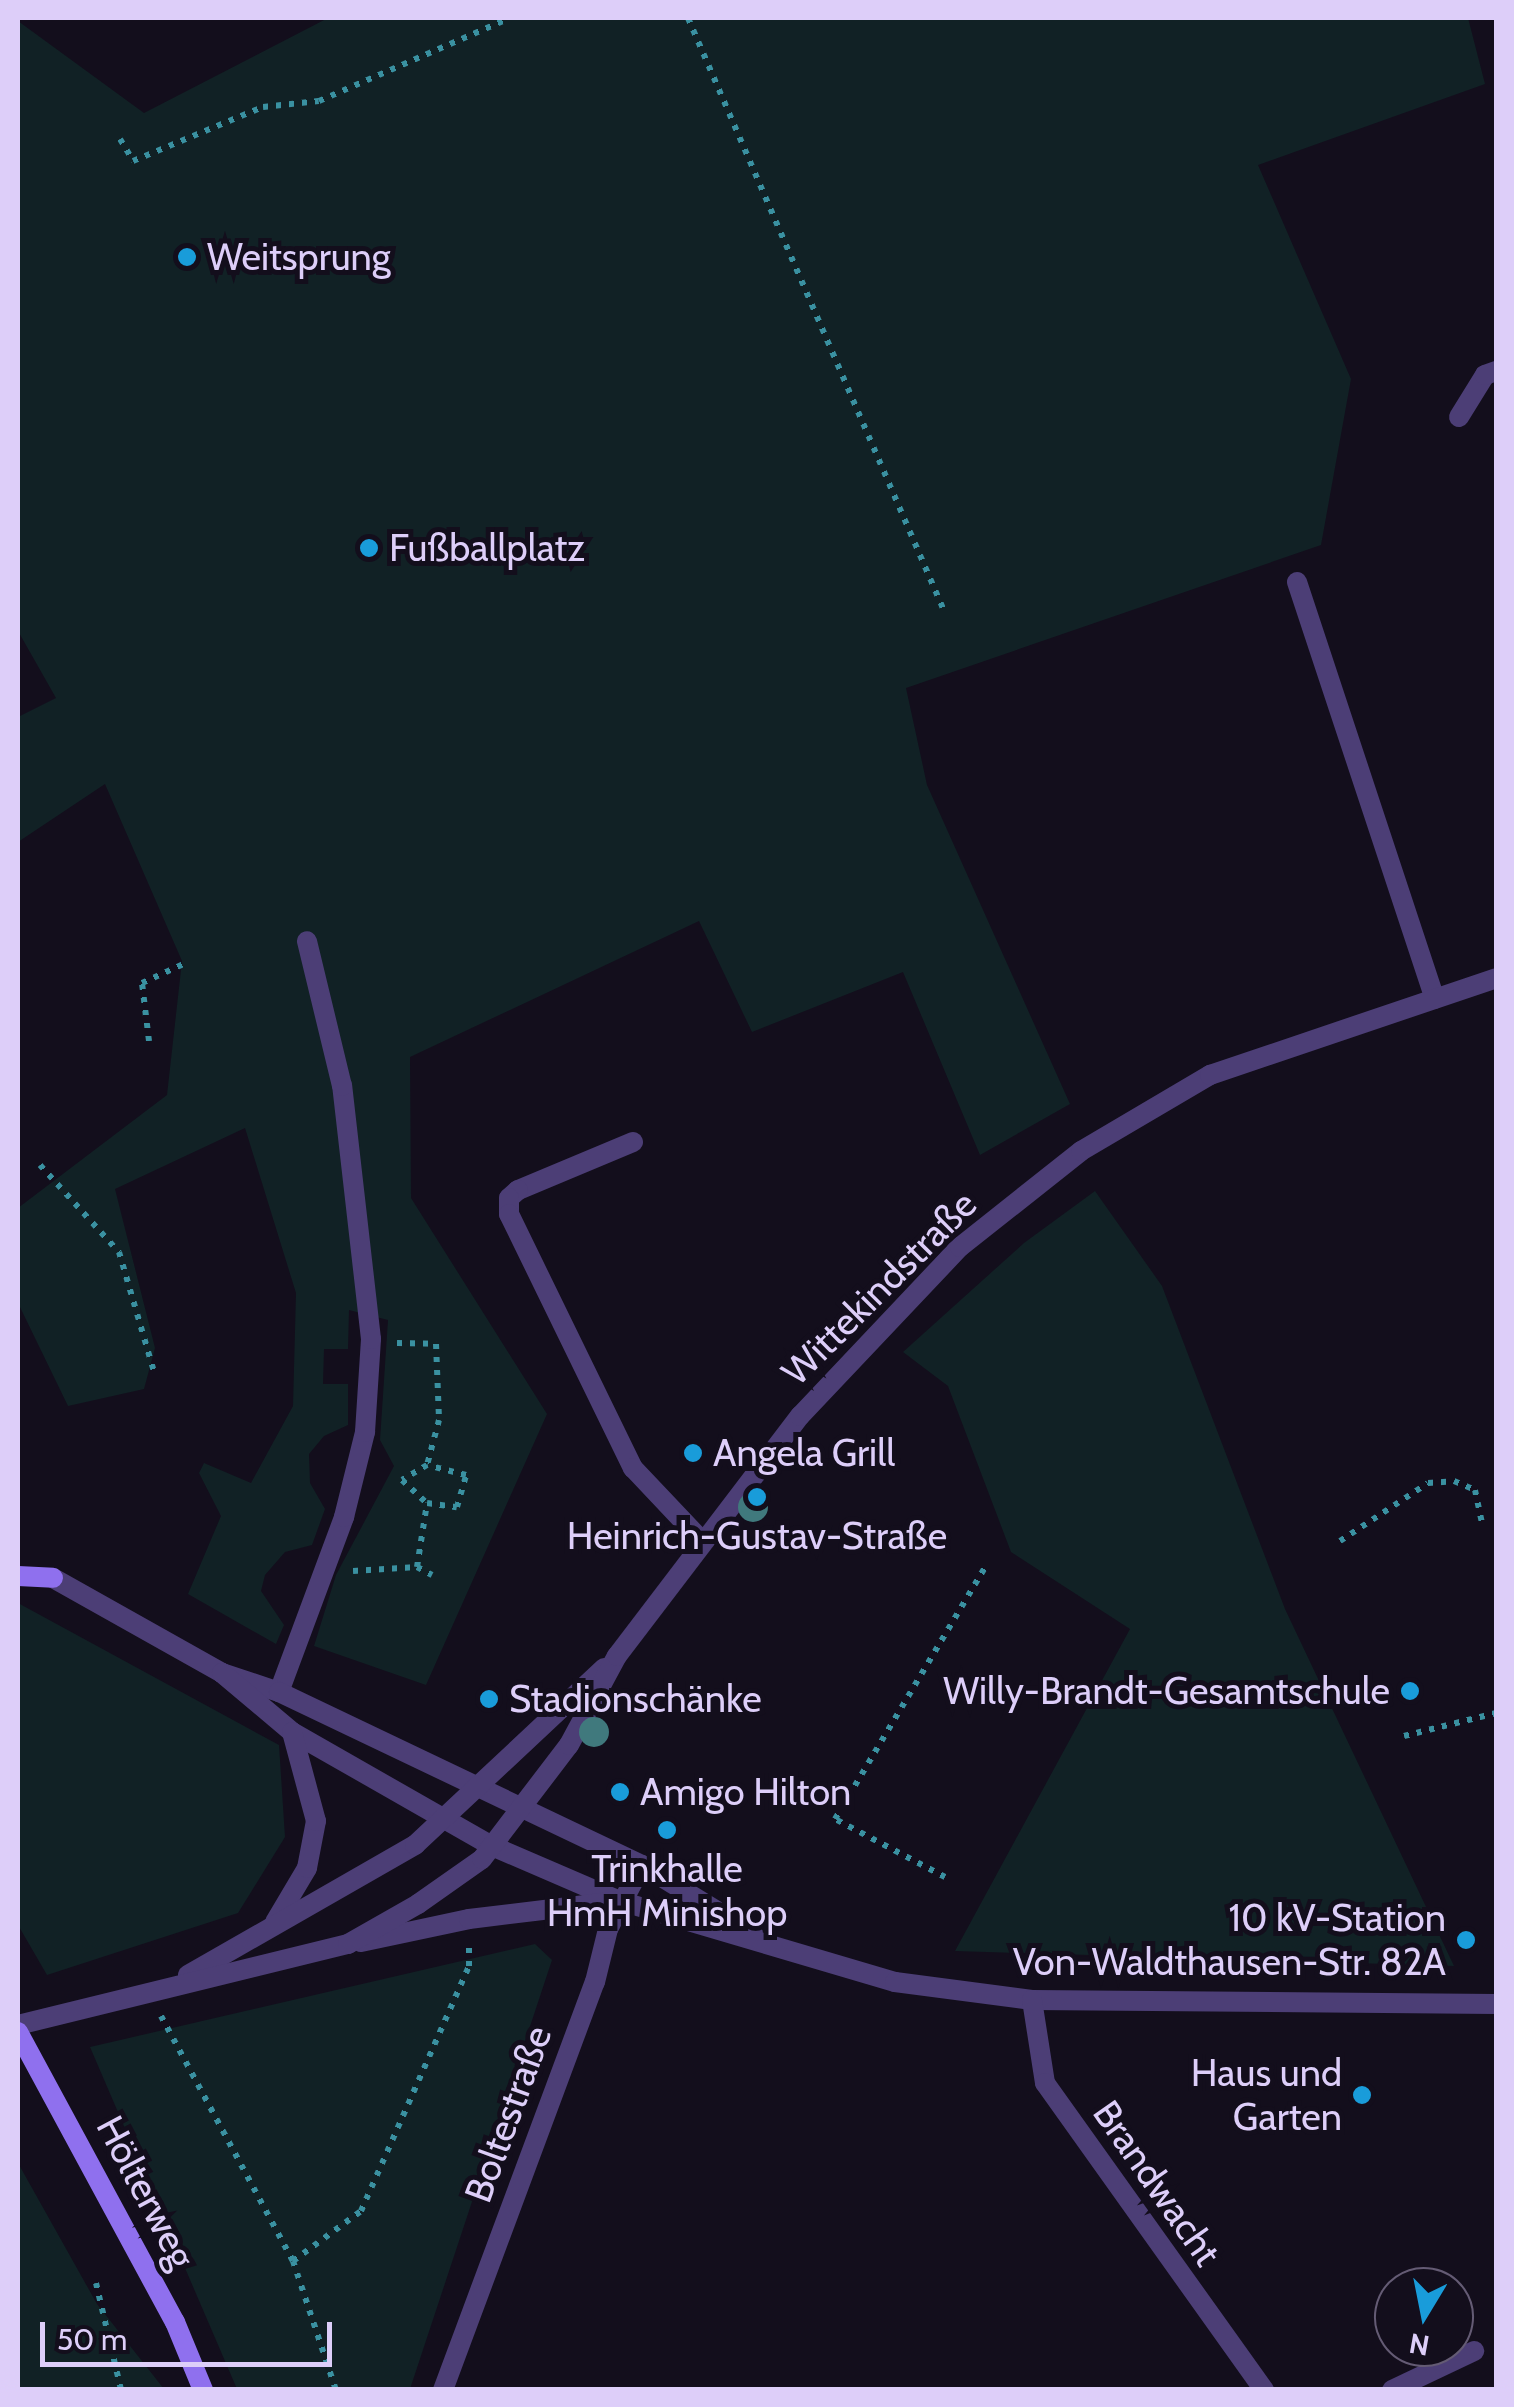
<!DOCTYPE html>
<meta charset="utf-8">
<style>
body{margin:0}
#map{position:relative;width:1514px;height:2407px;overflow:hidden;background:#130e1c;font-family:Cabin,sans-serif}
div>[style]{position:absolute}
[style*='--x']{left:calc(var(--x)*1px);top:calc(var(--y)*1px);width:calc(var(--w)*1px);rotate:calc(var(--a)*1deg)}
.green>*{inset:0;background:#112125}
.path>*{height:6px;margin-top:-3px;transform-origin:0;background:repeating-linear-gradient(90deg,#3a91a1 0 5px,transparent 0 13px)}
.service>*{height:20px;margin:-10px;padding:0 10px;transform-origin:10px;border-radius:10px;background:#4c3e76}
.minor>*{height:20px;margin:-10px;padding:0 10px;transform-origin:10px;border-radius:10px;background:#4c3e76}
.secondary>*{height:20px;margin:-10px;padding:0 10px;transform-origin:10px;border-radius:10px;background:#8f70ee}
.trees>*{width:30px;height:30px;margin:-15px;border-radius:50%;background:#40797d}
.dots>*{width:28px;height:28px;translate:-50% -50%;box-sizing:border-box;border:5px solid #130e1c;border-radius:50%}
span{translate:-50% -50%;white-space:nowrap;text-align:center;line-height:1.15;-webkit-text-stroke:10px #130e1c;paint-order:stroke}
.poi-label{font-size:38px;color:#ddcef9}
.left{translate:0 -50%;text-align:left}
.right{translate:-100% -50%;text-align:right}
.street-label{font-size:38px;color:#ddcef9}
.frame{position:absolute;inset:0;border:20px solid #ddcef9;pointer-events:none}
.north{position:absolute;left:1374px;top:2267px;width:100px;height:100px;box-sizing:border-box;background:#130e1c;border:2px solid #645b74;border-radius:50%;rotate:190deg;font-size:28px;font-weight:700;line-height:40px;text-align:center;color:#ddcef9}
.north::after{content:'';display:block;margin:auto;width:35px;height:45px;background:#199cda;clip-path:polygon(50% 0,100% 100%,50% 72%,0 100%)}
.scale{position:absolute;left:40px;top:2322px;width:292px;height:45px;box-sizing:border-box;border:5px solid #ddcef9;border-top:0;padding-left:12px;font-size:30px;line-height:35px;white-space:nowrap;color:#ddcef9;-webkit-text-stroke:8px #130e1c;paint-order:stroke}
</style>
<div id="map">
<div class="green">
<div style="clip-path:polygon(328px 18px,1468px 18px,1485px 84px,1258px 165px,1351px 379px,1321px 545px,906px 688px,927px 785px,1070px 1104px,980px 1155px,903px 972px,752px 1032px,699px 921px,410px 1057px,411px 1198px,547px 1414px,426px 1685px,314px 1646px,336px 1575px,394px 1466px,380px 1440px,388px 1320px,349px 1310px,348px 1349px,324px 1349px,323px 1384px,348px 1384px,348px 1425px,324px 1436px,309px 1454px,310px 1483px,325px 1509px,312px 1545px,285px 1552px,265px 1575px,261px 1591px,284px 1625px,276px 1644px,188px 1594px,221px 1516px,199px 1473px,204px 1463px,251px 1483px,293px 1406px,296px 1293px,245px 1128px,115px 1189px,155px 1348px,144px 1389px,68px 1406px,18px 1303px,18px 1208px,167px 1095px,182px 961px,105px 784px,18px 842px,18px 717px,56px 698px,18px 631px,18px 21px,144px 113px)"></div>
<div style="clip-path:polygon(1095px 1191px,1162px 1286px,1285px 1609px,1454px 1966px,955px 1951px,1130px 1629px,1011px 1552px,948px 1386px,903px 1352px,1024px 1243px)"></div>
<div style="clip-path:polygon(18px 1603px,279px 1745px,285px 1837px,238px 1913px,47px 1975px,18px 1925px)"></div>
<div style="clip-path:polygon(535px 1944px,552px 1960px,410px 2389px,237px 2389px,90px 2047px)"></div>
<div style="clip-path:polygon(18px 2163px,97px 2304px,164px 2389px,18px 2389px)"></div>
</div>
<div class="path">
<div style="--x:688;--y:18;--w:648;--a:66.64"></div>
<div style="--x:120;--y:139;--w:26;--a:59"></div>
<div style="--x:133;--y:161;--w:141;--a:-22.6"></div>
<div style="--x:263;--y:107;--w:56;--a:-6.1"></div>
<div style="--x:319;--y:101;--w:208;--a:-23.5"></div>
<div style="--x:149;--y:1041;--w:58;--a:-96.9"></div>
<div style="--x:142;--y:983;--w:51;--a:-24.5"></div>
<div style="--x:40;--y:1165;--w:118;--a:47.8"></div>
<div style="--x:119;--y:1252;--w:125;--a:73.7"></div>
<div style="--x:397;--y:1343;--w:39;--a:1"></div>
<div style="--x:436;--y:1344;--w:76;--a:87.7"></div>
<div style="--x:439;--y:1420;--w:47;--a:104.9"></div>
<div style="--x:427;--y:1465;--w:29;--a:149"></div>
<div style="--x:402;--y:1480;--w:34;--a:43"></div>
<div style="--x:427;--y:1503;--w:30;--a:8"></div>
<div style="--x:457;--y:1507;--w:33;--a:-74"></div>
<div style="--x:466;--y:1475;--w:40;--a:-165.6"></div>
<div style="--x:1340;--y:1541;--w:105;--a:-33.4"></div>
<div style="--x:1428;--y:1483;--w:26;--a:-4"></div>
<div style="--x:1454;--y:1481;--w:23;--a:23"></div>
<div style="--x:1475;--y:1490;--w:34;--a:78"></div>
<div style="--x:417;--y:1567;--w:65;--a:-81.1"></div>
<div style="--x:353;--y:1571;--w:64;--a:-3.6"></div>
<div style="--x:417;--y:1567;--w:17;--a:28"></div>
<div style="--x:1404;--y:1736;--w:95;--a:-14"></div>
<div style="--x:945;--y:1877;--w:124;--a:-152.2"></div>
<div style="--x:835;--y:1819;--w:297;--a:-59.2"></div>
<div style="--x:161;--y:2016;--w:278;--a:61.7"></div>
<div style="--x:293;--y:2261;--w:136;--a:71.6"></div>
<div style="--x:293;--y:2261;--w:84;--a:-36.3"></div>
<div style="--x:361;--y:2211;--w:268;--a:-66.2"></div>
<div style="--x:469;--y:1966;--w:21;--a:-90"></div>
<div style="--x:96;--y:2283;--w:110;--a:76.8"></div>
</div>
<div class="service">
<div style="--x:633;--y:1142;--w:125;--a:157.3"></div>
<div style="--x:518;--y:1190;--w:12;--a:138"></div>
<div style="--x:509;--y:1198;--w:16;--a:90"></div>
<div style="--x:509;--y:1214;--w:283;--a:64"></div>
<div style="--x:633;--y:1468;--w:102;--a:46.6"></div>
<div style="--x:279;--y:1692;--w:187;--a:-69.6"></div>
<div style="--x:344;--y:1517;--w:88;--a:-76.1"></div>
<div style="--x:365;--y:1432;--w:93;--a:-86.3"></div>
<div style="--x:371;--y:1339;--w:255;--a:-96.5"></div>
<div style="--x:342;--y:1086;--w:149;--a:-103.6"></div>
<div style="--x:1392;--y:2390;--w:91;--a:-25.4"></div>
</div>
<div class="minor">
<div style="--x:1459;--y:417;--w:49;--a:-58.2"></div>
<div style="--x:1485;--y:375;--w:12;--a:-20"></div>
<div style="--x:1297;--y:582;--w:439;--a:71.7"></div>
<div style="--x:53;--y:1578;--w:194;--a:29.3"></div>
<div style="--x:222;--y:1673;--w:60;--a:18.4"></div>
<div style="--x:279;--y:1692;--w:402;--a:25.5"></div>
<div style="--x:642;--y:1865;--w:130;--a:31.5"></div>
<div style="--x:222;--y:1673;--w:92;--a:40.1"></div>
<div style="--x:292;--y:1732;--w:230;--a:29.7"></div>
<div style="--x:492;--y:1846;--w:139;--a:23.3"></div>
<div style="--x:620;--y:1901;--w:287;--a:16.4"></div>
<div style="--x:895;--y:1982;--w:138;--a:7.5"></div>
<div style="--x:1032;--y:2000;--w:464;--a:0.5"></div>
<div style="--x:275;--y:1922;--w:63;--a:-59.3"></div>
<div style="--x:307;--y:1868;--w:48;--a:-79.2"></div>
<div style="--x:316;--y:1821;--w:92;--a:-105.1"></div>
<div style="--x:361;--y:1942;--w:110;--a:-12"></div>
<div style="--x:469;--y:1919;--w:150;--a:-6.9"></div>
<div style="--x:188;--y:1975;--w:262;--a:-29.8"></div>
<div style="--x:415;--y:1845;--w:259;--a:-43.1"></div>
<div style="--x:1032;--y:2000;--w:84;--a:81.1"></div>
<div style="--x:1045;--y:2083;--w:377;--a:54.5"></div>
<div style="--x:18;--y:2025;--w:340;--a:-13.8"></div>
<div style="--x:348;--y:1944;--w:81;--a:-29.7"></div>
<div style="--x:418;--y:1904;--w:78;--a:-35.1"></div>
<div style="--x:482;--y:1859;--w:143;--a:-52.7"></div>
<div style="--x:569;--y:1745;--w:101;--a:-61.7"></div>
<div style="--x:617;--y:1656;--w:302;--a:-52.7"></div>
<div style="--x:800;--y:1416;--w:233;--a:-46.6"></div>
<div style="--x:960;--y:1247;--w:154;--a:-38.4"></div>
<div style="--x:1081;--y:1151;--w:150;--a:-30.5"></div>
<div style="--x:1210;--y:1075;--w:302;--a:-18.7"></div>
<div style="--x:443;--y:2390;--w:435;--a:-69.6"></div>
<div style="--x:595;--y:1982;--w:55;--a:-76.2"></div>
<div style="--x:608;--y:1929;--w:72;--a:-62"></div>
</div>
<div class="secondary">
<div style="--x:18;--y:1576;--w:35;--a:3"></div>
<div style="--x:18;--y:2032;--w:330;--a:61.6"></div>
<div style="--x:175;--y:2322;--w:74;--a:67.6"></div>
</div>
<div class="trees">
<div style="left:753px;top:1507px"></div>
<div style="left:594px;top:1732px"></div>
</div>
<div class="dots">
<div style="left:187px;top:257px;background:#199cda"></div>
<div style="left:369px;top:548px;background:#199cda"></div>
<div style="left:693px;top:1453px;background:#199cda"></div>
<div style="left:757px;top:1497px;background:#199cda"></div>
<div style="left:1410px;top:1691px;background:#199cda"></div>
<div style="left:489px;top:1699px;background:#199cda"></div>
<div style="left:620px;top:1792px;background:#199cda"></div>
<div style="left:667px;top:1830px;background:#199cda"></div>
<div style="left:1466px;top:1940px;background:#199cda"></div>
<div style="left:1362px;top:2095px;background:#199cda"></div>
</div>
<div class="poi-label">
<span class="left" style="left:207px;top:257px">Weitsprung</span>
<span class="left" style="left:389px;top:548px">Fußballplatz</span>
<span class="left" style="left:713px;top:1453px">Angela Grill</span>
<span style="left:757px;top:1536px">Heinrich-Gustav-Straße</span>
<span class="right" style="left:1390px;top:1691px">Willy-Brandt-Gesamtschule</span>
<span class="left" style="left:509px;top:1699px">Stadionschänke</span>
<span class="left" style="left:640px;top:1792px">Amigo Hilton</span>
<span style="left:667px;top:1891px">Trinkhalle<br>HmH Minishop</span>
<span class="right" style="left:1446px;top:1940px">10 kV-Station<br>Von-Waldthausen-Str. 82A</span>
<span class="right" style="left:1342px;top:2095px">Haus und<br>Garten</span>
</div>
<div class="street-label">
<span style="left:879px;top:1288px;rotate:-45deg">Wittekindstraße</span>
<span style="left:508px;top:2114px;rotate:-70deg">Boltestraße</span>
<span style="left:1157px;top:2183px;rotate:55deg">Brandwacht</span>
<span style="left:146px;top:2192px;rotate:62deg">Hölterweg</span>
</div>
<div class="frame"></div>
<div class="north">N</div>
<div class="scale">50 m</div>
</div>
